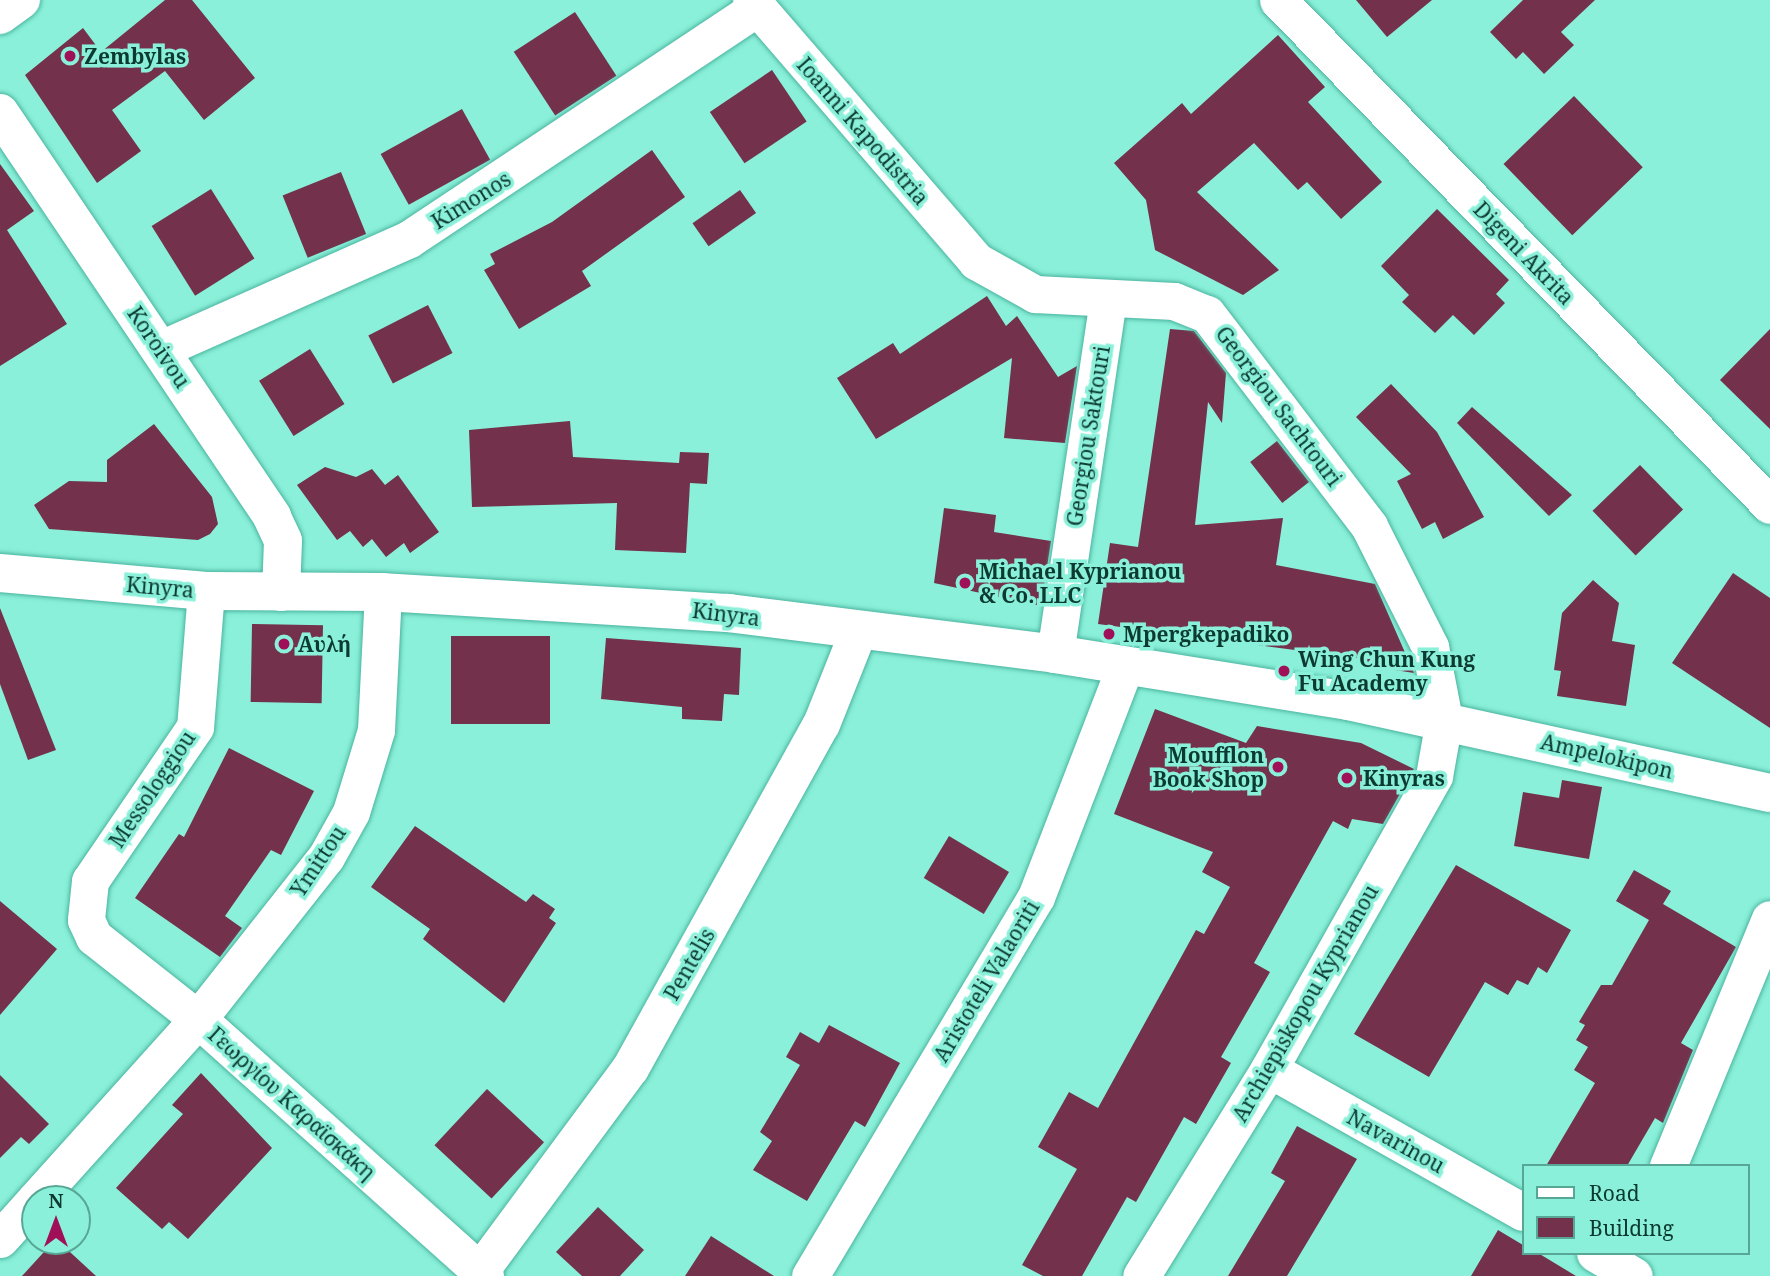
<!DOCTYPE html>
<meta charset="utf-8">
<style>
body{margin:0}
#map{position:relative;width:1770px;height:1276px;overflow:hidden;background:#8af0d9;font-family:"Noto Serif",serif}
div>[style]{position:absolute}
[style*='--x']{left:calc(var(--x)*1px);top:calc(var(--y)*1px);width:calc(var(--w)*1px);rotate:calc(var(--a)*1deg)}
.building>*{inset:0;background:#73314b;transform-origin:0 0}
.roads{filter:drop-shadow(0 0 2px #4bb49f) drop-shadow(0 0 2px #4bb49f)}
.minor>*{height:37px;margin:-18.5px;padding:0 18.5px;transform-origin:18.5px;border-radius:18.5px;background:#fff}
.tertiary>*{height:38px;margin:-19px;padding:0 19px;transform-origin:19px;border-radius:19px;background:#fff}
.dots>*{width:19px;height:19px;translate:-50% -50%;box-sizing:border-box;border:4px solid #8af0d9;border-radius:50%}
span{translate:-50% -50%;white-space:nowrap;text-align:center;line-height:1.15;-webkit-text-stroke:7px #8af0d9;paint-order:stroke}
.poi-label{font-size:21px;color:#0c3a31;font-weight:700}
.left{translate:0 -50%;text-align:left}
.right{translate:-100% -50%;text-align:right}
.street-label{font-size:21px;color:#0c3a31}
.legend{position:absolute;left:1522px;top:1164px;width:228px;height:91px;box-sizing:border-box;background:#8af0d9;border:2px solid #58a796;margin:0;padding:9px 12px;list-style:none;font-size:21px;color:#0c3a31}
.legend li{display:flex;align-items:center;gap:14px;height:35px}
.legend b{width:35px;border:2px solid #58a796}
.north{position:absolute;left:21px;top:1185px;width:70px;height:70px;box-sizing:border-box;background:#8af0d9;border:2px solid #58a796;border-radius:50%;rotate:0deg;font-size:19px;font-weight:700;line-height:28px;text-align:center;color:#0c3a31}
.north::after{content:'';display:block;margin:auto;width:24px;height:32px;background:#a01059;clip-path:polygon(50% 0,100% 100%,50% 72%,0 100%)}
</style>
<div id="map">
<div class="building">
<div style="clip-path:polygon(165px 0,192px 0,255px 78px,204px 120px,165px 71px,112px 110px,141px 151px,97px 183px,25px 75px,83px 28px,101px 52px)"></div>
<div style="clip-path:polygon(1356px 0,1432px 0,1387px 37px)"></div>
<div style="clip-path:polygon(1523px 0,1595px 0,1561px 32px,1574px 45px,1544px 74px,1523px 52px,1516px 59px,1490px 32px)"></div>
<div style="left:575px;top:12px;width:76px;height:73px;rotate:57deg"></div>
<div style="clip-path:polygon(1278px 35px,1325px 87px,1308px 102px,1382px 182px,1341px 219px,1307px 182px,1298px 190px,1254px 143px,1197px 192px,1279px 270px,1243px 295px,1155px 250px,1146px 200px,1114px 163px,1182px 103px,1191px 114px)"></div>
<div style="left:772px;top:70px;width:62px;height:75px;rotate:56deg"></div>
<div style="left:1574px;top:96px;width:99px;height:98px;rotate:46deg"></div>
<div style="left:462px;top:109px;width:58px;height:93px;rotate:61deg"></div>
<div style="clip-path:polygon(652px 150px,685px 197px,582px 271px,591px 286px,519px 329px,484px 270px,495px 264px,490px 254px,552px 222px)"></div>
<div style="clip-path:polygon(0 164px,34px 211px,7px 230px,67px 324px,0 366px)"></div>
<div style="left:341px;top:172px;width:67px;height:63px;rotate:68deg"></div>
<div style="left:211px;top:189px;width:82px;height:70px;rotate:58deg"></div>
<div style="left:740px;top:190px;width:28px;height:58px;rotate:55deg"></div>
<div style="clip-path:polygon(1437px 209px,1509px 280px,1496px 294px,1505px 303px,1474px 335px,1453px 315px,1435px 333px,1402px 302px,1409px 295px,1381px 266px)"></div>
<div style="clip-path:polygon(987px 296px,1006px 326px,1017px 316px,1058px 377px,1077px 366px,1065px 443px,1004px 438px,1012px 358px,876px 439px,837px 378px,893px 343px,900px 354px)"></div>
<div style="left:428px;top:305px;width:54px;height:67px;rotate:63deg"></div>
<div style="clip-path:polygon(1170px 329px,1194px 331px,1226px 373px,1222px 423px,1208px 402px,1195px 525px,1283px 518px,1276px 565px,1375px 584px,1414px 673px,1363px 665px,1364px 659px,1098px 624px,1110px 543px,1138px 547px)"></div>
<div style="clip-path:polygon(1770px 329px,1770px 429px,1720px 380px)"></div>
<div style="left:310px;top:349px;width:65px;height:60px;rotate:58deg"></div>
<div style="clip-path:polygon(1391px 384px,1437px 432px,1484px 517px,1443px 539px,1435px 522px,1422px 529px,1397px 481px,1411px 474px,1356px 417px)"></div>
<div style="clip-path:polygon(1472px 407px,1572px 495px,1549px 516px,1457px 423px)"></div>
<div style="clip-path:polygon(570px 421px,573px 457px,679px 463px,680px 452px,709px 453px,707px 484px,690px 483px,686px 553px,615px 550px,617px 503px,472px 507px,469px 430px)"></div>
<div style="clip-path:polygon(154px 424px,212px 497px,218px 524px,210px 534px,198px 540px,49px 529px,34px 505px,69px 481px,107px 482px,107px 460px)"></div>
<div style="left:1277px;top:441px;width:52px;height:34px;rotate:52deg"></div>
<div style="left:1640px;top:465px;width:62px;height:66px;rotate:46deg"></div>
<div style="clip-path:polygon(325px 467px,356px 477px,372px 469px,385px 485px,398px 475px,439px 532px,410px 553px,404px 543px,386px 557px,372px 539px,363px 547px,350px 531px,337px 540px,297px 485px)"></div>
<div style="clip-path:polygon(944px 508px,996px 515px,994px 532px,1051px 541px,1041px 606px,934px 583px)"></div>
<div style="clip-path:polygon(1733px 573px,1770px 598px,1770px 728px,1672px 663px)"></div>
<div style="clip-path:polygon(1593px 580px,1619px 603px,1612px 641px,1635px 645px,1626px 706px,1557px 696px,1561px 671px,1554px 670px,1562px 613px)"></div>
<div style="clip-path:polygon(0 608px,56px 750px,28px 760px,0 684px)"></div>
<div style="left:252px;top:624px;width:71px;height:78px;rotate:1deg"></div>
<div style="left:451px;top:636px;width:99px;height:88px"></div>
<div style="clip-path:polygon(606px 638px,741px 648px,739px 695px,724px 694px,722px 721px,682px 719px,682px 707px,601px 699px)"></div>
<div style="clip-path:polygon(1155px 709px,1246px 743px,1257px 726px,1361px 743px,1414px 769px,1383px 824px,1352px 819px,1348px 829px,1333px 821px,1254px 963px,1270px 972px,1221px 1057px,1231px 1063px,1196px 1124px,1184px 1117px,1136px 1202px,1127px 1197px,1082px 1276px,1043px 1276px,1022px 1265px,1077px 1169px,1038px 1147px,1069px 1092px,1098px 1108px,1196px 930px,1204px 934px,1230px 887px,1202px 872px,1213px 852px,1114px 814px)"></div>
<div style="clip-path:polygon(229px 748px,314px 791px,281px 855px,271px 850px,225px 916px,242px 928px,220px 957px,135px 898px,179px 834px,184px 837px)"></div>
<div style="clip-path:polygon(1562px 780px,1602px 787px,1589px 859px,1514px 846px,1523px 792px,1559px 798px)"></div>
<div style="clip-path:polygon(415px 826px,526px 902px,533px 894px,555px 909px,549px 918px,556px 923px,504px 1003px,423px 939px,430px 929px,371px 887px)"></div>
<div style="left:949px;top:836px;width:70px;height:49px;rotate:31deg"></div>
<div style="clip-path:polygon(1456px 865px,1571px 930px,1547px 973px,1538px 967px,1528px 985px,1517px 980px,1508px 995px,1485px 982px,1429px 1077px,1354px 1034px)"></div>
<div style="clip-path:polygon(1634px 870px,1671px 891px,1663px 904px,1736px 947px,1681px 1043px,1693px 1050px,1663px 1123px,1655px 1118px,1627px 1166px,1546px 1166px,1595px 1083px,1574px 1070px,1588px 1047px,1576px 1040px,1585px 1025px,1579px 1022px,1601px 985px,1612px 985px,1649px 920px,1616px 901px)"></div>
<div style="clip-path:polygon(0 901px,57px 949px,0 1015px)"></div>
<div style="clip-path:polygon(829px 1025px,900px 1063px,865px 1127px,855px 1121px,807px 1201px,753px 1170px,772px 1141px,760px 1132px,800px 1065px,786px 1057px,800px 1032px,819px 1043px)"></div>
<div style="clip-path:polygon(201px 1073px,272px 1148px,188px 1239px,169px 1222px,162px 1229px,116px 1188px,183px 1114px,172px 1105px)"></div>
<div style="clip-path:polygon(0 1075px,49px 1124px,29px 1144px,21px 1137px,0 1158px)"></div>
<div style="left:487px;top:1089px;width:78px;height:77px;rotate:43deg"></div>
<div style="clip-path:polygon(1297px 1126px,1357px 1159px,1287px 1276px,1228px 1276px,1285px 1181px,1271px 1173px)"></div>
<div style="clip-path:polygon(598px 1207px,644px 1250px,620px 1276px,582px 1276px,556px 1252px)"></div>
<div style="clip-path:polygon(1498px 1230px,1523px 1245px,1523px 1253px,1538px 1253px,1576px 1276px,1471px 1276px)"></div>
<div style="clip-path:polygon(711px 1236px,774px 1276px,685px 1276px)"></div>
<div style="clip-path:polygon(54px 1241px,58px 1241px,96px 1276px,22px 1276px)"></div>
</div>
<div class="roads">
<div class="minor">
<div style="--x:751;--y:0;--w:345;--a:49.2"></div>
<div style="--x:976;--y:261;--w:68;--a:29.2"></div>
<div style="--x:1035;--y:294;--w:139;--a:2.9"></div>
<div style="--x:1174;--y:301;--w:35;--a:22"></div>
<div style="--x:1207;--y:314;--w:267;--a:52.6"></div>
<div style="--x:1369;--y:526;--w:136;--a:63.2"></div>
<div style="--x:1430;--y:647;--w:74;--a:79.1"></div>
<div style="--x:1444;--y:720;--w:57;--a:100.1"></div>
<div style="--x:1434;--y:776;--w:336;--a:119.4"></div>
<div style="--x:1269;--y:1069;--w:243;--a:121.7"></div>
<div style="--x:1278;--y:0;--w:705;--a:45.75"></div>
<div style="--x:161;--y:349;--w:271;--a:-23.9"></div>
<div style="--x:409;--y:239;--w:418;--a:-33.6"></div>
<div style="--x:206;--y:591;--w:136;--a:94.6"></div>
<div style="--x:195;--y:727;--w:186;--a:124.3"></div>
<div style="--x:90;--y:881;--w:39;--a:96"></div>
<div style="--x:86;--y:920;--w:19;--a:65"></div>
<div style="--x:94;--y:937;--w:132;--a:38.3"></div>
<div style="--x:198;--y:1019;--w:385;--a:41.8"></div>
<div style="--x:1055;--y:654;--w:357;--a:-81.5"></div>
<div style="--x:1269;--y:1069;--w:291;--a:29.4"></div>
<div style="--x:1668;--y:1166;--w:267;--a:-67.6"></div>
<div style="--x:36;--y:1199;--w:242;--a:-48"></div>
<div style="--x:198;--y:1019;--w:206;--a:-51.7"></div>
<div style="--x:326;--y:857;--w:51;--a:-60.9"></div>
<div style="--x:351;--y:812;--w:86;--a:-73"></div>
<div style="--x:376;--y:730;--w:138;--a:-87.1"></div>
<div style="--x:0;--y:1239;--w:52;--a:-48.1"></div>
<div style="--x:1595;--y:1253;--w:45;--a:30.5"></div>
<div style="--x:479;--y:1272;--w:254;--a:-53.5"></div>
<div style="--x:630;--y:1068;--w:393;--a:-61"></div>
<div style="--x:821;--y:724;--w:100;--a:-68.3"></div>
<div style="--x:810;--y:1276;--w:441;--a:-59.2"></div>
<div style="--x:1036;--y:897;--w:244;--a:-68.9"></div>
</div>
<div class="tertiary">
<div style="--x:0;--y:15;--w:26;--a:-36"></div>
<div style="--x:0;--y:113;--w:487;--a:56"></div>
<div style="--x:272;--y:517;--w:26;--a:65"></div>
<div style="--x:283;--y:541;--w:51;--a:92.2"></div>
<div style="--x:0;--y:573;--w:207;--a:5"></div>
<div style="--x:206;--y:591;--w:177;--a:0.3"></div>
<div style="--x:383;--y:592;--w:346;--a:3.5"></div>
<div style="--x:728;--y:613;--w:330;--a:7.1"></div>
<div style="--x:1055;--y:654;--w:297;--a:9.1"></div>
<div style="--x:1348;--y:701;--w:432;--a:12.3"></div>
</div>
</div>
<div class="dots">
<div style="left:70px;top:56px;background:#a01059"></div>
<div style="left:965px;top:583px;background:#a01059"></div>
<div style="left:1109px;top:634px;background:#a01059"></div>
<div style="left:284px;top:644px;background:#a01059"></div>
<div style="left:1284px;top:671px;background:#a01059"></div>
<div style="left:1278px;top:767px;background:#a01059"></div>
<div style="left:1347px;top:778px;background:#a01059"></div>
</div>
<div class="poi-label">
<span class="left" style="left:84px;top:56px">Zembylas</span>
<span class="left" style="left:979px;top:583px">Michael Kyprianou<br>&amp; Co. LLC</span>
<span class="left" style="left:1123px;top:634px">Mpergkepadiko</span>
<span class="left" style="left:298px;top:644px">Αυλή</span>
<span class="left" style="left:1298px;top:671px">Wing Chun Kung<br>Fu Academy</span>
<span class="right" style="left:1264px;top:767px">Moufflon<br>Book Shop</span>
<span class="left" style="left:1363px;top:778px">Kinyras</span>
</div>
<div class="street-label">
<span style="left:863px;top:131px;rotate:49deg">Ioanni Kapodistria</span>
<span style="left:471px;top:200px;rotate:-32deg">Kimonos</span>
<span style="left:1524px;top:253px;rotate:46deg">Digeni Akrita</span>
<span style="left:159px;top:347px;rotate:56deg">Koroivou</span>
<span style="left:1279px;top:406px;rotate:53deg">Georgiou Sachtouri</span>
<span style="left:1088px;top:436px;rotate:-81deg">Georgiou Saktouri</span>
<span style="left:160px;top:587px;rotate:5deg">Kinyra</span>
<span style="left:726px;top:614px;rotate:7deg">Kinyra</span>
<span style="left:1607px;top:756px;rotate:13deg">Ampelokipon</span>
<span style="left:152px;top:789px;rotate:-56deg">Messologgiou</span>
<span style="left:318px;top:861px;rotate:-56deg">Ymittou</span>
<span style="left:689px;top:964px;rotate:-60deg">Pentelis</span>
<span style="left:986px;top:981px;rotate:-59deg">Aristoteli Valaoriti</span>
<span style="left:1305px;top:1003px;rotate:-60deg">Archiepiskopou Kyprianou</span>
<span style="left:292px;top:1103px;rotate:42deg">Γεωργίου Καραϊσκάκη</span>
<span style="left:1396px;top:1141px;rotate:29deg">Navarinou</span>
</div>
<ul class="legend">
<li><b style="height:9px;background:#fff"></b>Road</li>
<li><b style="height:19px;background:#73314b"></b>Building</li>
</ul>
<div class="north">N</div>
</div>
